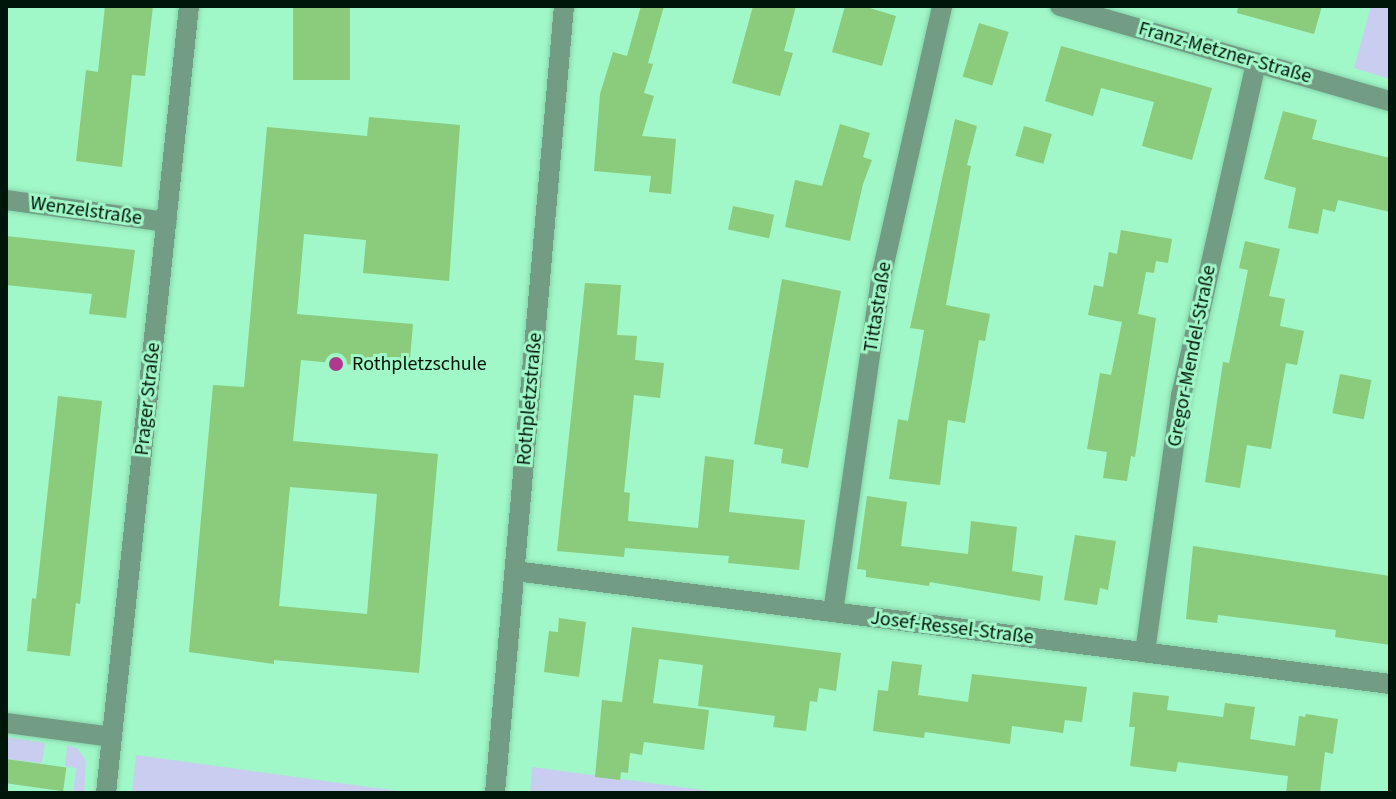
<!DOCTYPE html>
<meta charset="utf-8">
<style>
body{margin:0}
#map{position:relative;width:1396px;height:799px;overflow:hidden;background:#a0f7c8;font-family:"Source Sans 3",sans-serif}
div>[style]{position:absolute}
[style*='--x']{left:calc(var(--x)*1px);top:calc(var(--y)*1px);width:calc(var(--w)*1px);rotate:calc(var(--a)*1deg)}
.green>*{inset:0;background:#c9cef0}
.building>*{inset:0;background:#8bcb7c;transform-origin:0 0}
.roads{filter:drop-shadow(0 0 2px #86d3aa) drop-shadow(0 0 2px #86d3aa)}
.street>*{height:20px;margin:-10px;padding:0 10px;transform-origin:10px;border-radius:10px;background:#739c85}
.dots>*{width:22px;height:22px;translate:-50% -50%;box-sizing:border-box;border:4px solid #a0f7c8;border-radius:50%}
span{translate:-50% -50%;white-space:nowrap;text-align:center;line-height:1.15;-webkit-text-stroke:6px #a0f7c8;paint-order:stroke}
.street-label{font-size:20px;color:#00160a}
.poi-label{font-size:20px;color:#00160a}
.left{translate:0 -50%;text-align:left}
.frame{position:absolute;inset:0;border:8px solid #00160a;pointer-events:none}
</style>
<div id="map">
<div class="green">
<div style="clip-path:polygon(1371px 6px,1390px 6px,1390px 79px,1354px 68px)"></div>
<div style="clip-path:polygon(6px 737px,45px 743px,42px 763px,6px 759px)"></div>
<div style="clip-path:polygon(67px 745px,78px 749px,86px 761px,84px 793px,73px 793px,76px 768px,65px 766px)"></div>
<div style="clip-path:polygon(136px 755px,413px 793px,132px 793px)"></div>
<div style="clip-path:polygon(532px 767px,725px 793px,530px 793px)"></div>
</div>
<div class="building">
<div style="clip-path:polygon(105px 6px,153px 6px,145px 76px,132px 75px,122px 167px,76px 161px,86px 70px,98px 72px)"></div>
<div style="left:293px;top:6px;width:57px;height:74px"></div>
<div style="clip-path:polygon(641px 6px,664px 6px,648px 63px,653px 64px,644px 93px,654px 96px,642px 136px,676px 139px,671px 194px,649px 192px,651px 176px,594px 171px,600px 94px,613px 52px,627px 56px)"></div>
<div style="clip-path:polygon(753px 6px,796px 6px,784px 51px,793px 53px,780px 96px,732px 83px)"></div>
<div style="clip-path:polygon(845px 6px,863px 6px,896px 16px,882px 66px,832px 52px)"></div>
<div style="clip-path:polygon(1238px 6px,1322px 6px,1314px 34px,1237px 13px)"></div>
<div style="left:979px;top:23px;width:31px;height:56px;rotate:17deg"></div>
<div style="clip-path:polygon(1061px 46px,1212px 88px,1192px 160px,1142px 146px,1154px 102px,1101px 88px,1093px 116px,1045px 101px)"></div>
<div style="clip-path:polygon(1283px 111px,1317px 120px,1312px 139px,1390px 158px,1390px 212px,1338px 200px,1335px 212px,1323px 209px,1318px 234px,1288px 228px,1296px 188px,1264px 179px)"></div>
<div style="clip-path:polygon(evenodd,369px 117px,460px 125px,449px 281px,363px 273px,366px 240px,304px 234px,297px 314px,413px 324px,409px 370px,301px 360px,293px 441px,438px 454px,419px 673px,274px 660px,274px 664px,189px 652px,213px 385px,244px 387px,267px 127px,367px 136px,369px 117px,290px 487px,377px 494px,367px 614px,279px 606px,290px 487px)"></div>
<div style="clip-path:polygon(955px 119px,977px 126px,967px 165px,971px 166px,946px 305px,990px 314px,985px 341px,979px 340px,965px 423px,948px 420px,940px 485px,889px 479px,898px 419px,908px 421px,924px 330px,910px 328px)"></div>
<div style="clip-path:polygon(840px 124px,870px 133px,863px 157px,872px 160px,863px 184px,850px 241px,785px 227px,795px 180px,822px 186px)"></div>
<div style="left:1024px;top:126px;width:29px;height:31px;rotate:16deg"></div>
<div style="left:733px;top:206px;width:42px;height:24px;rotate:12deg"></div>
<div style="clip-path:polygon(1121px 230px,1172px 239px,1168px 263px,1156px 261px,1154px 273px,1146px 272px,1138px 314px,1156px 318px,1135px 457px,1131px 456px,1127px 481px,1103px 478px,1107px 452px,1087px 449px,1100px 373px,1111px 375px,1122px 322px,1088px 315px,1094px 285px,1103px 287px,1109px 252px,1117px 254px)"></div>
<div style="clip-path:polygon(6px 236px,135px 250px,126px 318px,89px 314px,92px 294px,6px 285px)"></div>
<div style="clip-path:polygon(1245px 241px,1280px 249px,1269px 296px,1285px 299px,1280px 326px,1304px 331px,1297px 365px,1286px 363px,1271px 449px,1247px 445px,1240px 488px,1205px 482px,1223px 362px,1229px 363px,1248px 270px,1239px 268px)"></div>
<div style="clip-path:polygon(782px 279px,841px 291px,808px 468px,781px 463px,783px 449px,754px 444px)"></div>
<div style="clip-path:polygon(585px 283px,621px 285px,617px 335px,637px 336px,635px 360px,664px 363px,660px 398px,634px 395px,624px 492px,630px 493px,628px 521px,698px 528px,705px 456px,734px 460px,729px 512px,805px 520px,799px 570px,728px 563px,729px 556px,625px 548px,624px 557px,557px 551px)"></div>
<div style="left:1340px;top:374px;width:32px;height:40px;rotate:11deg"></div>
<div style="clip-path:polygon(58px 396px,102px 401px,80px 604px,76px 603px,70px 656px,27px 651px,32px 598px,36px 599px)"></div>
<div style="clip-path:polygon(867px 496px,907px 502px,901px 546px,968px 554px,971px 521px,1017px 527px,1012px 571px,1043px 576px,1040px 601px,930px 582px,929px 586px,866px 577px,866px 570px,857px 569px)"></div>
<div style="clip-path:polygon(1075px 535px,1116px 541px,1108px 590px,1100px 588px,1097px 605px,1064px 600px)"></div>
<div style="clip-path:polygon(1193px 546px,1390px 576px,1390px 645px,1335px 637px,1336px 630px,1218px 615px,1217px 623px,1186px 619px)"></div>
<div style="clip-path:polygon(559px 618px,586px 622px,579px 677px,544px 672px,549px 631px,558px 632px)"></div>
<div style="clip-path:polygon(632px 627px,841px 653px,836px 691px,819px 688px,817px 702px,810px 701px,806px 731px,773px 727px,775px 716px,698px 706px,703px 665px,659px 659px,653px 703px,709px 710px,704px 750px,644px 742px,642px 755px,630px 753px,628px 773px,621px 772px,620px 780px,595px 777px,602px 700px,622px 702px)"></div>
<div style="clip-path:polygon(892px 661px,922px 665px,918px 695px,968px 702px,972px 674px,1087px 687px,1082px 722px,1065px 720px,1063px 733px,1012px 726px,1010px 744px,925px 732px,924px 738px,873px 731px,878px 690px,888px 691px)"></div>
<div style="clip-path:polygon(1133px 692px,1169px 696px,1167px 710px,1223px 717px,1225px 703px,1255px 707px,1250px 739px,1295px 746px,1299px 716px,1305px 717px,1306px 714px,1338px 719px,1333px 754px,1325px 752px,1320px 793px,1286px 793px,1288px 776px,1178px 762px,1176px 772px,1130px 766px,1135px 727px,1129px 727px)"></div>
<div style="left:6px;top:759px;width:61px;height:24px;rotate:8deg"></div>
</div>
<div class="roads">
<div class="street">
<div style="--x:1060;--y:6;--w:343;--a:16.1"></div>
<div style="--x:6;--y:200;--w:162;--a:7.8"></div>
<div style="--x:515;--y:571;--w:882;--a:7.36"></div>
<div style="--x:833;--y:612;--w:343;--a:-81.8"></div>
<div style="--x:882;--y:273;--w:274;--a:-77.3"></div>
<div style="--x:1145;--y:652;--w:259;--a:-82"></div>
<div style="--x:1181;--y:396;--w:342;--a:-77.3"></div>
<div style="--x:6;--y:723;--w:107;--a:7.5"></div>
<div style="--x:106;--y:793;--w:791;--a:-83.98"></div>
<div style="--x:495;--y:793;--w:790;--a:-84.99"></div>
</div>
</div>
<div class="dots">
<div style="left:336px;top:364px;background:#ae3990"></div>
</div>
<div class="street-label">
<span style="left:1225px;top:53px;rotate:16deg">Franz-Metzner-Straße</span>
<span style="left:86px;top:211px;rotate:8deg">Wenzelstraße</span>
<span style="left:878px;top:307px;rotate:-81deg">Tittastraße</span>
<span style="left:1192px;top:356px;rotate:-79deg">Gregor-Mendel-Straße</span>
<span style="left:148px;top:399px;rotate:-84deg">Prager Straße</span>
<span style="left:530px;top:399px;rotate:-85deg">Rothpletzstraße</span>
<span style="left:952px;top:628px;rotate:7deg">Josef-Ressel-Straße</span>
</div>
<div class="poi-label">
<span class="left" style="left:352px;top:364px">Rothpletzschule</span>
</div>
<div class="frame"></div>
</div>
